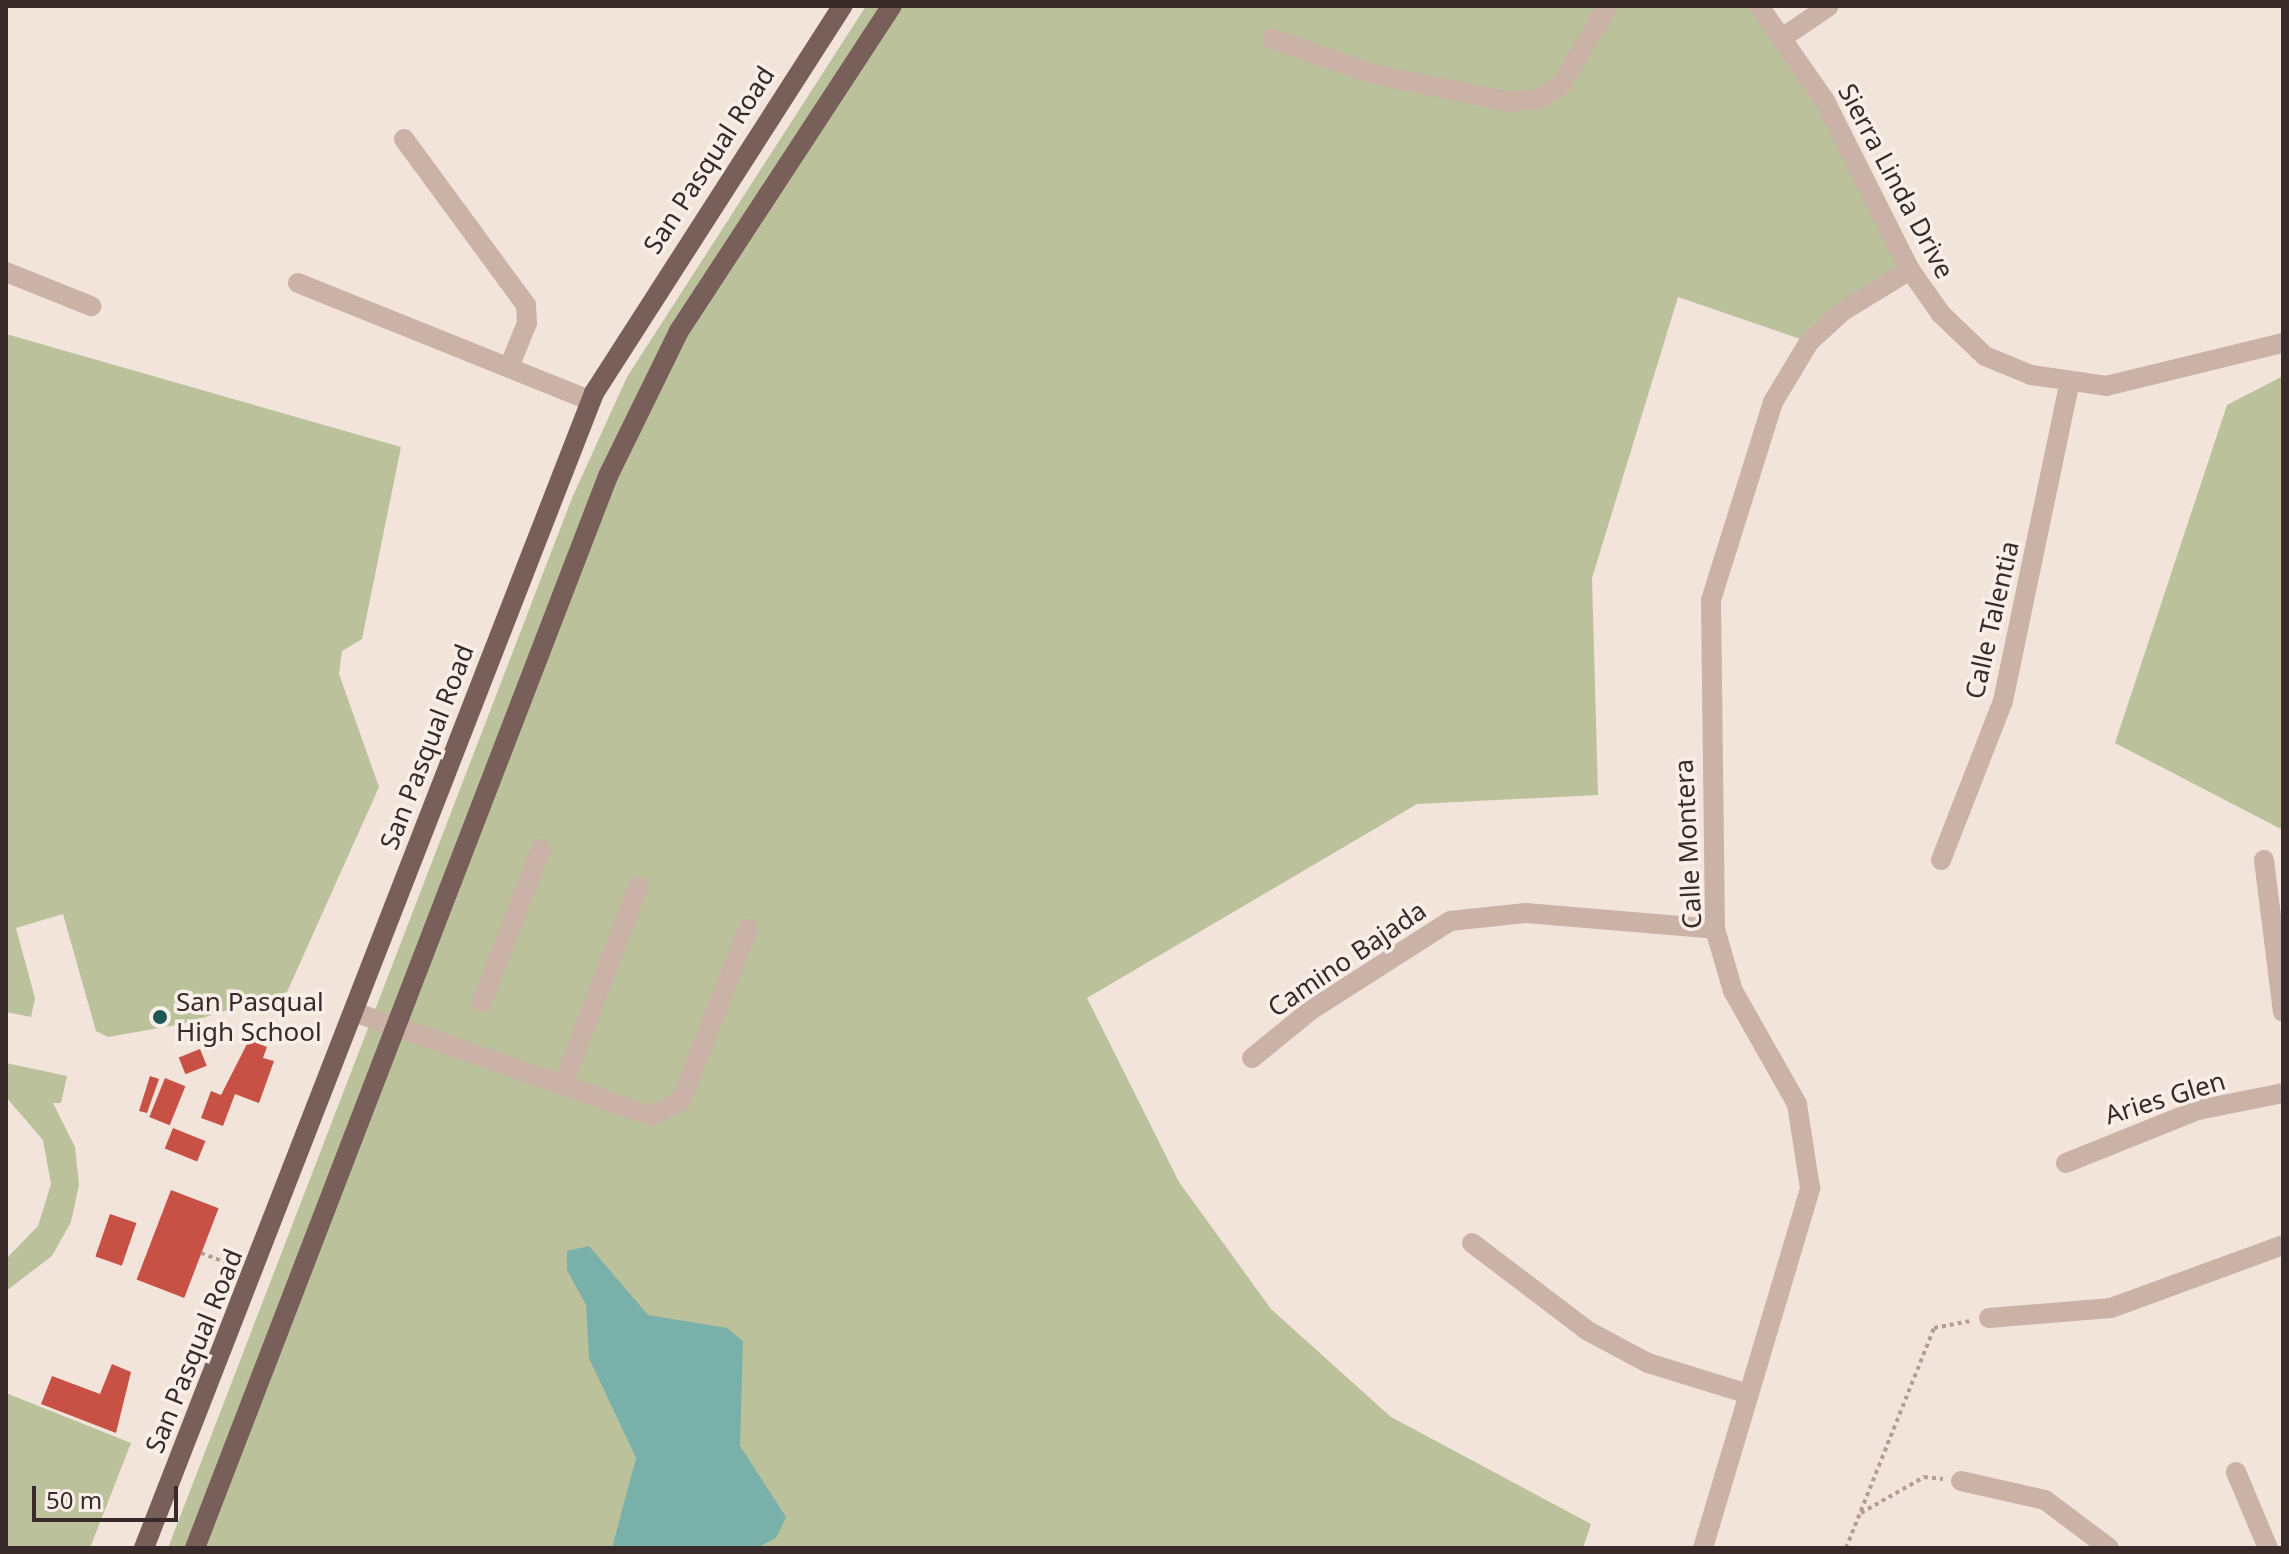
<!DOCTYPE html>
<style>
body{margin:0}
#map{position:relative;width:2289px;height:1554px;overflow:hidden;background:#f2e4db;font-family:"Noto Sans",sans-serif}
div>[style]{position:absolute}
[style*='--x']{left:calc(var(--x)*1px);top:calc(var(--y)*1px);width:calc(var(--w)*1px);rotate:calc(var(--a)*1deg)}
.green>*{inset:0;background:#bac19b}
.water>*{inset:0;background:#7ab0aa}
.building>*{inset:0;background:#c75144;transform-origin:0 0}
.path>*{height:4px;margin-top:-2px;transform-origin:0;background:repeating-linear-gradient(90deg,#b69c91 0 4px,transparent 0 8px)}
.minor>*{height:20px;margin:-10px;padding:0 10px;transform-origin:10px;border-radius:10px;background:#cab2a7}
.major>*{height:20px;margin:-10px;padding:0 10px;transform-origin:10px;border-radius:10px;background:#795f59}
.dots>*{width:22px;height:22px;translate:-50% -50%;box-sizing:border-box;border:4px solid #faefe8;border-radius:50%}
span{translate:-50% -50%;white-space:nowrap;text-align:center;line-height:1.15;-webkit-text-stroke:7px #faefe8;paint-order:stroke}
.street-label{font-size:26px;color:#372a28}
.poi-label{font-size:26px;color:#372a28}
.left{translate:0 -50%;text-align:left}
.frame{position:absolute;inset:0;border:8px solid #372a28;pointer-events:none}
.scale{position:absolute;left:32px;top:1486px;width:146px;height:36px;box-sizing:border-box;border:4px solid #372a28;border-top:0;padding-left:10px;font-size:24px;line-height:28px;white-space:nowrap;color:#372a28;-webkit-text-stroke:6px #faefe8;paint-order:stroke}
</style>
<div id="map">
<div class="green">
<div style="clip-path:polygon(866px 6px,1759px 6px,1785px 36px,1910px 270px,1809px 342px,1678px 297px,1592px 578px,1598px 795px,1417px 804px,1087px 998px,1179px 1182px,1271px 1309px,1391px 1417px,1591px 1524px,1583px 1548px,168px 1548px,572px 498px,627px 377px)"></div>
<div style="clip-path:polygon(6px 334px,401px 447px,362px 639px,342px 651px,339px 674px,379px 787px,287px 992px,182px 1024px,108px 1037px,96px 1031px,63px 914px,16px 928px,35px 998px,31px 1017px,6px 1012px)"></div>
<div style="clip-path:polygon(2283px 376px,2283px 830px,2115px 743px,2227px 405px)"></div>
<div style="clip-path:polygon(6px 1063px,67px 1076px,61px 1103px,53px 1103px,75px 1147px,79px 1185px,71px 1222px,52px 1256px,6px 1291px,6px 1259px,38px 1226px,51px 1184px,43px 1140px,6px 1097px)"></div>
<div style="clip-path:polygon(6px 1393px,131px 1443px,90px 1548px,6px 1548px)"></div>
</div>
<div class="water">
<div style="clip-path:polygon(589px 1246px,648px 1315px,727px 1328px,743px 1341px,740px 1446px,786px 1517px,776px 1538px,757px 1548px,612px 1548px,636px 1458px,589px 1358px,586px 1305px,567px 1270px,567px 1251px)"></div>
</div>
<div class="building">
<div style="clip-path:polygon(249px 1040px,267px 1047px,263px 1058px,274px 1061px,259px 1103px,235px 1094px,223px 1126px,201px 1118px,211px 1091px,221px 1095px)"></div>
<div style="left:200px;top:1049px;width:18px;height:23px;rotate:68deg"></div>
<div style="clip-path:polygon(150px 1076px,159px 1079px,147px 1113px,139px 1111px)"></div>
<div style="left:165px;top:1078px;width:22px;height:42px;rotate:22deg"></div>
<div style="left:173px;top:1128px;width:35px;height:22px;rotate:22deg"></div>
<div style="left:171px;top:1190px;width:51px;height:96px;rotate:21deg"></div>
<div style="left:110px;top:1214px;width:28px;height:45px;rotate:19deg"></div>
<div style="clip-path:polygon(112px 1364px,131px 1372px,116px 1433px,41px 1404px,52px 1376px,100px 1394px)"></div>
</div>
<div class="path">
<div style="--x:201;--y:1253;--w:30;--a:21"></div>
<div style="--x:1861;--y:1513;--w:73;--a:-29.7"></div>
<div style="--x:1924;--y:1477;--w:19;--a:6"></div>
<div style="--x:1846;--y:1548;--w:237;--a:-68.2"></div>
<div style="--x:1934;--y:1328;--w:38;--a:-11"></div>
</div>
<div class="minor">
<div style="--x:1759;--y:6;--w:116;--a:55.2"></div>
<div style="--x:1825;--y:101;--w:189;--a:63.3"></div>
<div style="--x:1910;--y:270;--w:54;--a:54.8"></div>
<div style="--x:1941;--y:314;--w:61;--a:43.7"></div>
<div style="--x:1985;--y:356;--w:50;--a:22.4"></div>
<div style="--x:2031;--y:375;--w:76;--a:8.3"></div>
<div style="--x:2106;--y:386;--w:182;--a:-13.7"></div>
<div style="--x:1785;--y:36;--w:53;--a:-34.3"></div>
<div style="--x:1272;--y:39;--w:107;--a:19.1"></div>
<div style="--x:1373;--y:74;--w:141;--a:11.5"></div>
<div style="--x:1511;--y:102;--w:28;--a:-6"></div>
<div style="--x:1539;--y:99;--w:26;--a:-32"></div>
<div style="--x:1561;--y:85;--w:92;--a:-59.3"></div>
<div style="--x:404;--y:139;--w:206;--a:53.7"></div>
<div style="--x:526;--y:305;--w:18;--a:87"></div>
<div style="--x:527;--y:323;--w:48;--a:112.2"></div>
<div style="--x:6;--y:272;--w:92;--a:21.8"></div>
<div style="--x:298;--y:283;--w:316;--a:21.9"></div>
<div style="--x:1941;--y:860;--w:171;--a:-68.7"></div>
<div style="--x:2003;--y:701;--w:324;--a:-78.2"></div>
<div style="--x:2264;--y:860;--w:153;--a:82.9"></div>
<div style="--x:482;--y:1002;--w:164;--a:-68.9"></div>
<div style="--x:354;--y:1012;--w:315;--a:19.3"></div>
<div style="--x:651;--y:1116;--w:34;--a:-27"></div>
<div style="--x:681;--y:1101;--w:185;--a:-68.7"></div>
<div style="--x:1252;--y:1058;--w:76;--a:-39.1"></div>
<div style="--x:1311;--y:1010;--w:165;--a:-32.6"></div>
<div style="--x:1450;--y:921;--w:76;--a:-6"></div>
<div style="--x:1526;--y:913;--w:190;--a:4.8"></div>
<div style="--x:564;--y:1082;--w:209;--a:-69.2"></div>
<div style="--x:2066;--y:1163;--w:142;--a:-21.9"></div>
<div style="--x:2198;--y:1110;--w:87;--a:-11.3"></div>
<div style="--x:1472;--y:1243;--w:146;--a:37.2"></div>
<div style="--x:1588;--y:1331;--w:68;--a:28.1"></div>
<div style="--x:1648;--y:1363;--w:105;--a:17.2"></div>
<div style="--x:1989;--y:1318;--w:122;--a:-4.7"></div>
<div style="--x:2111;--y:1308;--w:183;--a:-20.1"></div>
<div style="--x:2236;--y:1472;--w:82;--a:67.2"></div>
<div style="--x:1961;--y:1481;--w:86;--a:12.7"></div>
<div style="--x:2045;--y:1500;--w:80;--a:36.9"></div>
<div style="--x:1703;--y:1548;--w:376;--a:-73.4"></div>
<div style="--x:1810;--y:1188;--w:85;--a:-98.8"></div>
<div style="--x:1797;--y:1104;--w:130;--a:-119.5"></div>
<div style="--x:1733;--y:991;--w:65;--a:-106.2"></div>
<div style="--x:1715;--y:929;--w:329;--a:-90.7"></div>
<div style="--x:1711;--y:600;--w:207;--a:-72.6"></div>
<div style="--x:1773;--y:402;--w:70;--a:-59"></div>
<div style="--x:1809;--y:342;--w:46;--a:-42.4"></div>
<div style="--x:1843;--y:311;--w:79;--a:-31.5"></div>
</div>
<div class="major">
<div style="--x:144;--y:1548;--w:1240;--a:-68.71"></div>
<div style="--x:594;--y:393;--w:460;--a:-57.3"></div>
<div style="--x:195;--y:1548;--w:1149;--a:-68.93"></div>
<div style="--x:608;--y:476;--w:161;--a:-63.9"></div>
<div style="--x:679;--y:331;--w:389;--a:-56.8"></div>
</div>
<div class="dots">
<div style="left:160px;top:1017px;background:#1d5954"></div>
</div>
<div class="street-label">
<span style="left:709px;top:160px;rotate:-57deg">San Pasqual Road</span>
<span style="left:1896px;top:181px;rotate:62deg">Sierra Linda Drive</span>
<span style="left:1992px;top:620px;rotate:-77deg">Calle Talentia</span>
<span style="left:427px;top:747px;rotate:-69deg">San Pasqual Road</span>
<span style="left:1688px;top:844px;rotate:-93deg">Calle Montera</span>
<span style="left:1347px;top:959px;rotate:-34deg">Camino Bajada</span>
<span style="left:2165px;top:1098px;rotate:-17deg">Aries Glen</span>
<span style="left:194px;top:1351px;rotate:-68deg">San Pasqual Road</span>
</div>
<div class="poi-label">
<span class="left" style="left:176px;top:1017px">San Pasqual<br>High School</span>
</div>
<div class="frame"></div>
<div class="scale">50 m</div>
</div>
